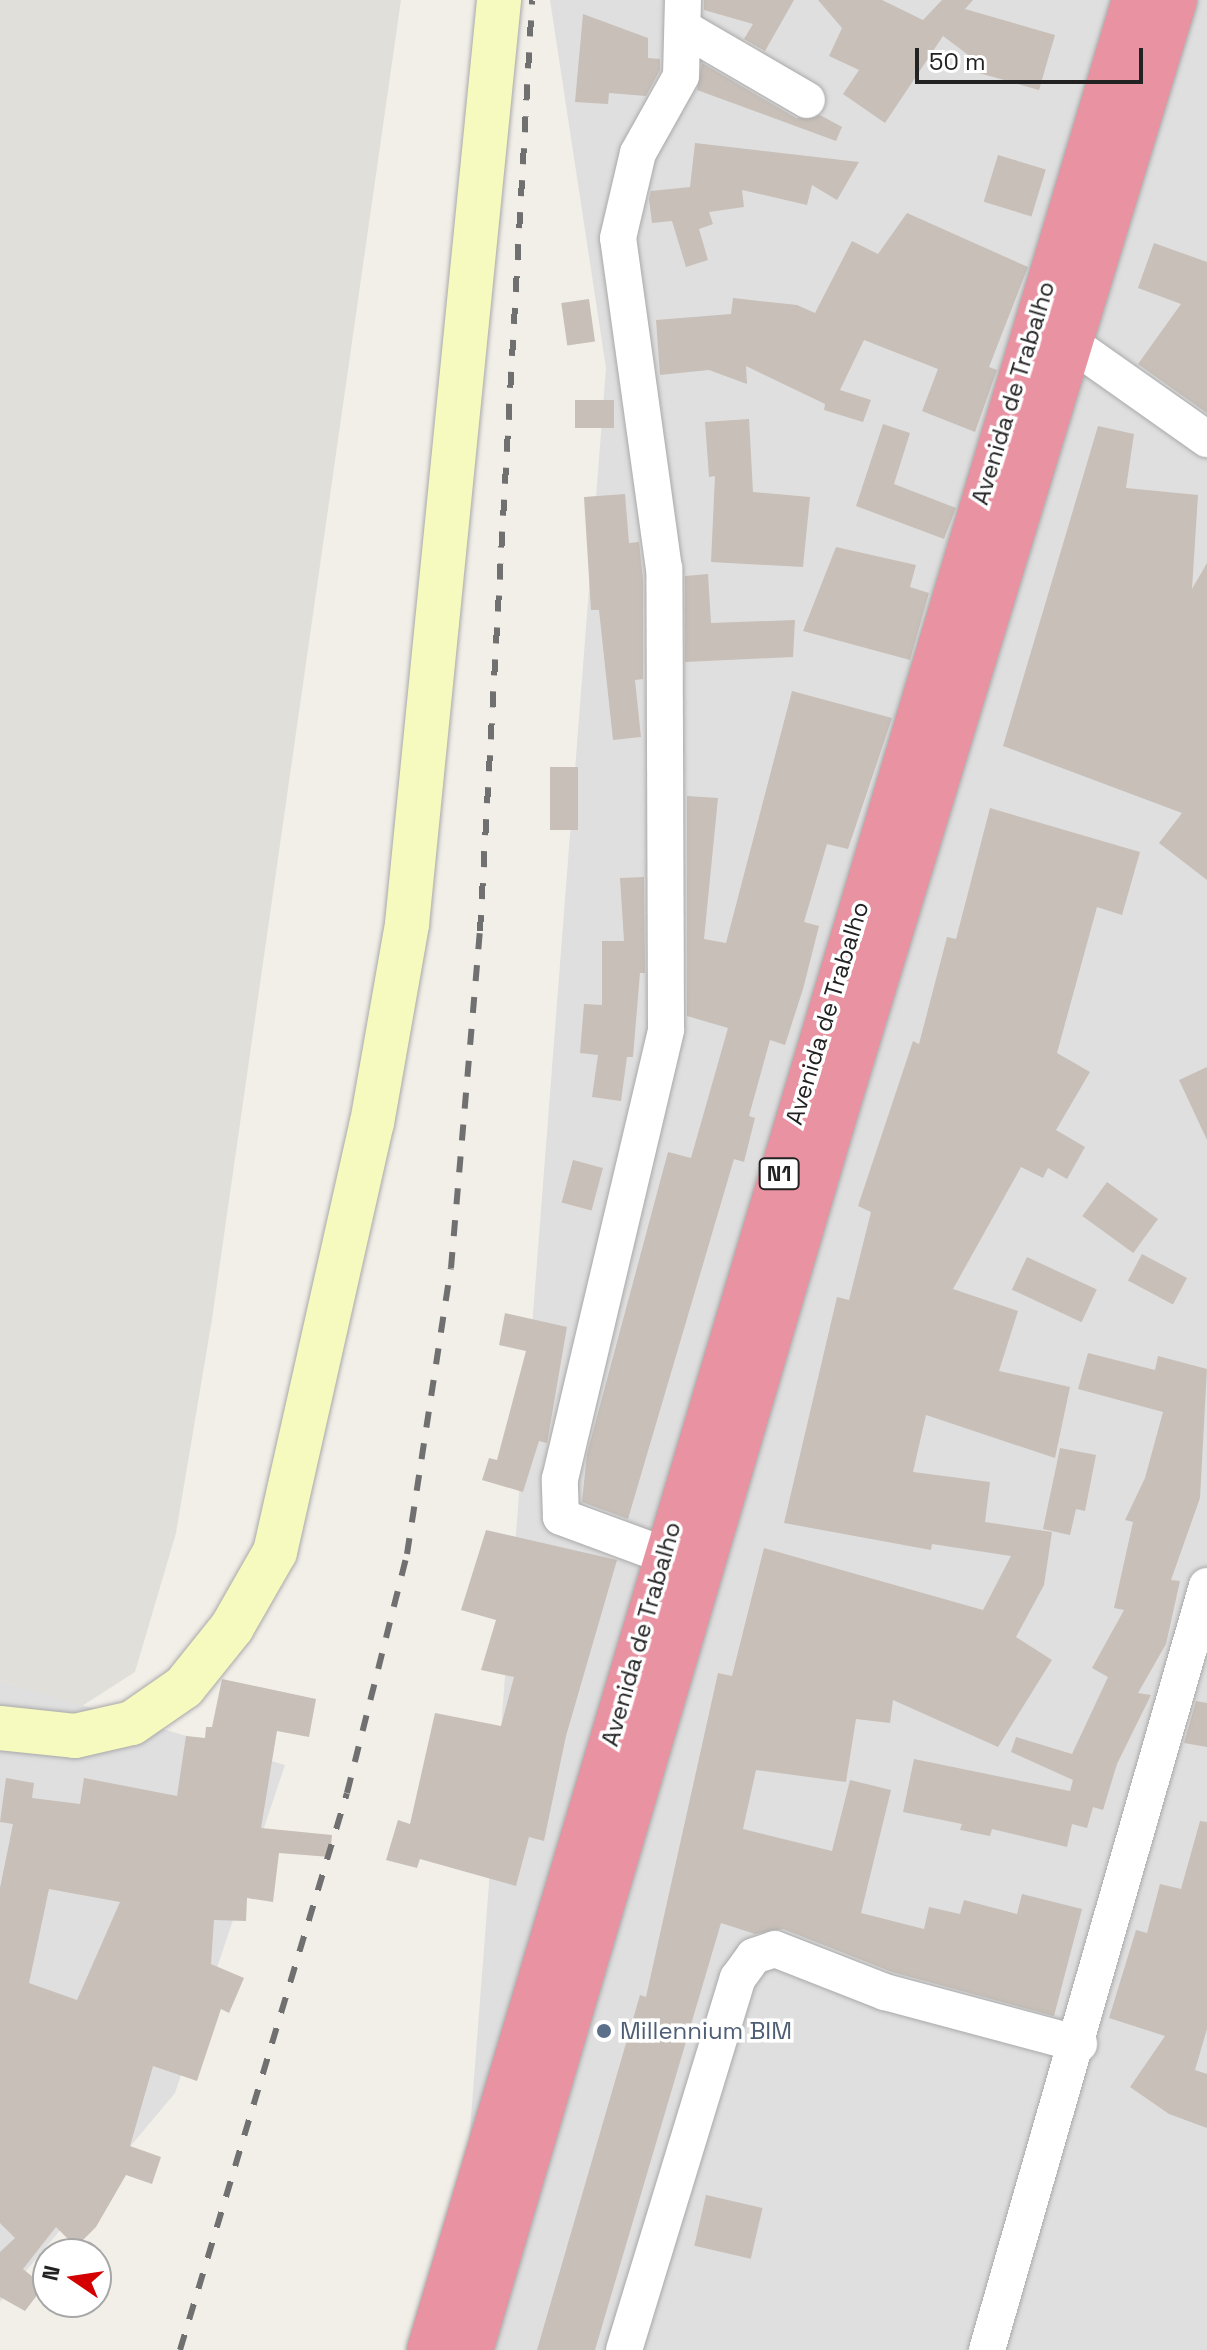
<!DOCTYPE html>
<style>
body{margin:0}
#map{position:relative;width:1207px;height:2350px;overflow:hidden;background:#f2efe9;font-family:"Space Grotesk",sans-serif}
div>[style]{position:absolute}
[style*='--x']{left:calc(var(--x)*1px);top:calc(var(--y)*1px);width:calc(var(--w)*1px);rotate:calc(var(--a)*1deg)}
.residential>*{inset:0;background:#e0dfdf}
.airport>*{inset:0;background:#e1dfda}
.building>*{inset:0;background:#c7bfb8;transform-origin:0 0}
.roads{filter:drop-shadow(0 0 2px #a9a9a9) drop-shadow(0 0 2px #a9a9a9)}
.street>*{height:36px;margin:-18px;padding:0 18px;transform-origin:18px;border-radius:18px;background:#fff}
.secondary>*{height:44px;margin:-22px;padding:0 22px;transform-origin:22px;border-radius:22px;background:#f7fabf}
.highway>*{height:44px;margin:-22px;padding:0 22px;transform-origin:22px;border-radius:22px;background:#e892a2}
.rail>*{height:6px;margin-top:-3px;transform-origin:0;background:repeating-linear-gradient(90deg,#707070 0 16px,transparent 0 32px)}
.dots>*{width:22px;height:22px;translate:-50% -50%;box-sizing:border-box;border:4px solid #fff;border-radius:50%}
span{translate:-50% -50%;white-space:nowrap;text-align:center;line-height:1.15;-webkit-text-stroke:7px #fff;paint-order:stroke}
.shield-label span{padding:2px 6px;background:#fff;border:2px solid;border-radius:6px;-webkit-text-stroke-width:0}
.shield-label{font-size:22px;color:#222;font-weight:700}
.street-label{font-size:24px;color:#222}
.service-label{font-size:24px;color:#4e5e75}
.left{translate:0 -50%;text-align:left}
.north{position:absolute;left:32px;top:2238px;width:80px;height:80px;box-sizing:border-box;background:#fff;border:2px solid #a7a7a7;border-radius:50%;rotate:283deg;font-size:22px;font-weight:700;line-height:32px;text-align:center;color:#222}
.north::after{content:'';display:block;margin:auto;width:28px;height:36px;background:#d40000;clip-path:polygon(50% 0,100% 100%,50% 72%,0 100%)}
.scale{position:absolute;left:915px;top:48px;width:228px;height:36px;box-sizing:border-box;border:4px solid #222;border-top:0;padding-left:10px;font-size:24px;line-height:28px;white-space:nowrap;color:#222;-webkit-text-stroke:6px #fff;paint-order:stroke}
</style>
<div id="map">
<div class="residential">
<div style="clip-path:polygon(550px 0,1207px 0,1207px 2350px,453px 2350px,606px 368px)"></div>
<div style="clip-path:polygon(0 1681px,285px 1765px,175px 2093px,0 2302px)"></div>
</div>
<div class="airport">
<div style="clip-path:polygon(0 0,401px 0,212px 1319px,176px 1533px,135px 1672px,82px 1706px,0 1681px)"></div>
</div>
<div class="building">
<div style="clip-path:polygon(704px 0,794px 0,765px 51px,744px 39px,753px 24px,704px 10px)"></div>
<div style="clip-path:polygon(818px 0,882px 0,923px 20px,942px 0,973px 0,965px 9px,1055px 35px,1039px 90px,972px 71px,975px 60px,943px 36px,885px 123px,843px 94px,859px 70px,829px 56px,842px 28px)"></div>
<div style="clip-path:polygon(583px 14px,648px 38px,648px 58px,660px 59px,660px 70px,646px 96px,609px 93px,608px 104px,575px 102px)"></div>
<div style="clip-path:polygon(702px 63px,796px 118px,820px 115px,842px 127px,836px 141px,697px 90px)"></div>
<div style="clip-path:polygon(695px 143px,859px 162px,837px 200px,812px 185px,807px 205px,742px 190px,744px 207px,709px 212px,713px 224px,699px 229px,708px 260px,686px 267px,672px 221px,652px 223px,649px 199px,651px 191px,690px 187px)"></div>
<div style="left:998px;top:155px;width:50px;height:49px;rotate:17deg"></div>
<div style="clip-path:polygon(907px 213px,1028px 267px,989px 367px,997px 370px,975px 432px,922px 411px,938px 369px,864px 340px,840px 390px,871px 400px,863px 422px,824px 410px,825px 404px,746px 366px,747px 384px,709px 370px,660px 375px,656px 320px,731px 314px,733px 298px,797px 305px,815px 313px,852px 241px,878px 254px)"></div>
<div style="clip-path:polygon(1154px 243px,1207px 262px,1207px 413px,1138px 364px,1181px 304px,1138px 288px)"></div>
<div style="left:589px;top:299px;width:43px;height:28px;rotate:82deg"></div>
<div style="left:575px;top:400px;width:39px;height:28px"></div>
<div style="clip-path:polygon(749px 419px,753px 492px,810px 497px,803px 567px,711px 562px,715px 476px,709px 477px,705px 422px)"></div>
<div style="clip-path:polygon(883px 424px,910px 433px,894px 484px,956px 508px,944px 539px,856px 506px)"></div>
<div style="clip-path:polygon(1098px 426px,1134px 434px,1126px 488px,1198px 495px,1192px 589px,1207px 563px,1207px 880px,1159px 843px,1182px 813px,1003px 746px)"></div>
<div style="clip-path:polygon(625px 494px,629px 543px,639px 542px,643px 579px,643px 679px,635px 680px,641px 737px,613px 740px,599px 610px,591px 610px,584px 497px)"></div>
<div style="clip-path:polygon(836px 547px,916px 565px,910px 587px,929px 593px,910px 660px,803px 631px)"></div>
<div style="clip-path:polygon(708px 574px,711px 623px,795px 620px,793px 657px,685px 662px,685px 576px)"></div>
<div style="clip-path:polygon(792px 691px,892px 718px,848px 849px,827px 844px,804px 922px,819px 926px,803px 989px,785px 1045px,770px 1040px,749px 1116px,755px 1118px,744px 1162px,734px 1159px,628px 1519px,582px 1502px,587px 1454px,668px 1152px,691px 1158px,728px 1028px,687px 1016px,687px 796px,718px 798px,704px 939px,726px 943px)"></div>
<div style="left:550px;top:767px;width:28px;height:63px"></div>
<div style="clip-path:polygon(990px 808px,1140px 852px,1122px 915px,1097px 907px,1057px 1053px,1090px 1072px,1056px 1130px,1085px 1147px,1067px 1179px,1048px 1168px,1043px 1178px,1021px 1167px,953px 1289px,1018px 1311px,999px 1371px,1070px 1387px,1055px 1458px,926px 1415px,913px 1472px,990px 1482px,985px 1522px,1052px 1532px,1044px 1585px,1016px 1637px,1052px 1660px,998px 1747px,893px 1700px,890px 1723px,856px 1719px,846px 1782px,756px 1770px,743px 1829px,832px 1851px,850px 1780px,891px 1790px,861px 1913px,924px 1929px,929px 1907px,960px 1914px,964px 1900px,1017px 1914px,1022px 1894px,1082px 1909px,1054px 2016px,892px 1972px,783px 1929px,755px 1934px,721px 1923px,595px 2350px,537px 2350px,640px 1995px,646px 1997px,718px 1673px,732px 1676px,764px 1548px,983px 1610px,1011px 1556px,932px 1544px,931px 1550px,784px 1523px,837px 1297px,849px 1300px,871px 1212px,858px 1206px,913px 1041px,919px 1044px,947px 937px,956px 939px)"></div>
<div style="clip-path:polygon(644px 877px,645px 973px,640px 973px,633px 1057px,627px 1057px,621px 1101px,592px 1097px,598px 1055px,580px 1053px,584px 1004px,602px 1005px,602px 941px,624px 941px,620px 878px)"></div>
<div style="clip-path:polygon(1207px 1067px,1207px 1140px,1179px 1080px)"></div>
<div style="left:573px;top:1160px;width:31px;height:44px;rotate:15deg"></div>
<div style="left:1107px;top:1182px;width:63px;height:42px;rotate:36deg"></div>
<div style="left:1142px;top:1254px;width:51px;height:30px;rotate:28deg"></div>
<div style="left:1027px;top:1257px;width:77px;height:36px;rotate:25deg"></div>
<div style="clip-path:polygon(505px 1313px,567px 1327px,547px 1443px,539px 1441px,523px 1492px,482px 1480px,489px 1458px,497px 1460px,526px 1351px,499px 1345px)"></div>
<div style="clip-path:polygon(1088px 1353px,1155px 1370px,1158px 1356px,1207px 1369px,1200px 1498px,1171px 1580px,1180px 1581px,1166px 1644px,1138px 1693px,1151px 1695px,1117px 1764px,1103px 1810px,1093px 1807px,1087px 1828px,1072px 1824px,1067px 1847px,992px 1829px,990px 1836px,960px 1830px,962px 1824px,903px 1812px,914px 1759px,1070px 1791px,1073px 1780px,1011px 1752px,1016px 1737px,1072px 1754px,1108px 1677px,1092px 1668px,1124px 1610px,1114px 1608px,1133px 1522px,1125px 1520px,1145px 1478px,1163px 1412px,1078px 1389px)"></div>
<div style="clip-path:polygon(1060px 1448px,1096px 1455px,1085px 1511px,1076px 1509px,1070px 1535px,1043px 1529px)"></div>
<div style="clip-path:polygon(486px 1530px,617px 1560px,566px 1736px,544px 1841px,529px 1837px,516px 1886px,420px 1859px,417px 1868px,386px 1860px,398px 1820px,410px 1824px,435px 1713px,501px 1726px,514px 1677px,481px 1670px,496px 1620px,461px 1610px)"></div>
<div style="clip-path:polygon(evenodd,222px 1679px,316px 1699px,309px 1737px,277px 1731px,261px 1828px,332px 1835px,330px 1857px,279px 1853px,273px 1902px,247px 1898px,246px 1921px,214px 1920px,211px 1964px,244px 1978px,229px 2013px,221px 2009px,197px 2081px,153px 2066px,130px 2146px,161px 2157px,152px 2184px,126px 2175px,96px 2227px,76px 2247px,56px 2227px,23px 2269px,44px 2286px,25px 2311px,0 2297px,0 2252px,15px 2238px,0 2223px,0 1888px,13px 1824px,0 1822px,6px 1778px,34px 1783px,32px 1798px,80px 1804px,84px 1778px,177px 1796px,186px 1736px,205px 1738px,206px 1727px,212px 1727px,222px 1679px,49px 1889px,120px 1902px,77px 2000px,29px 1983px,49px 1889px)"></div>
<div style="clip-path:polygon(1196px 1701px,1207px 1703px,1207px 1747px,1184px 1743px)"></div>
<div style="clip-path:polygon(1200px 1821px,1207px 1822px,1207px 2029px,1195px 2070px,1207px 2074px,1207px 2128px,1169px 2114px,1130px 2087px,1165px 2036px,1109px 2018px,1136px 1930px,1147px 1933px,1160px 1884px,1181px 1889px)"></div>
<div style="left:706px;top:2195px;width:58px;height:52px;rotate:13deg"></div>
</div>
<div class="roads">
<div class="street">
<div style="--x:685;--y:29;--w:141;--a:30.2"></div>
<div style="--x:1051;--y:329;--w:191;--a:35.2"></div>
<div style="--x:664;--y:1555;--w:110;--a:-159.7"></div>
<div style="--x:561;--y:1517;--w:38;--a:-92"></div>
<div style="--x:560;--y:1479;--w:462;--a:-76.7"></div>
<div style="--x:666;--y:1029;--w:460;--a:-90.2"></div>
<div style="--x:664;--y:569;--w:334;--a:-97.9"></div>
<div style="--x:618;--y:238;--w:87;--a:-76.8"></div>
<div style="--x:638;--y:153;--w:88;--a:-60.8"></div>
<div style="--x:681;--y:76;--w:76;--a:-88.5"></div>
<div style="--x:624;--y:2350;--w:389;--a:-73"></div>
<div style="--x:738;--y:1978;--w:27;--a:-54"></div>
<div style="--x:754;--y:1956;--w:22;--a:-18"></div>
<div style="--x:775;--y:1949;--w:118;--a:21.4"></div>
<div style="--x:885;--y:1992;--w:201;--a:15"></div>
<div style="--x:987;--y:2350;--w:795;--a:-73.94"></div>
</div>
<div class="secondary">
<div style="--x:0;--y:1728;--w:75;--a:6.1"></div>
<div style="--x:75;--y:1736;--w:58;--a:-12.8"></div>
<div style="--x:132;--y:1723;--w:63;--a:-34.7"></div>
<div style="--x:184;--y:1687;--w:77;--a:-51.3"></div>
<div style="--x:232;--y:1627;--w:86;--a:-60.2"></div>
<div style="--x:275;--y:1552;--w:440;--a:-77.3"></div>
<div style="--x:372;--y:1123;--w:202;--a:-80"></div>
<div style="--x:407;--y:924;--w:929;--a:-84.31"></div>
</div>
<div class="highway">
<div style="--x:429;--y:2350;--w:2453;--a:-73.3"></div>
<div style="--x:471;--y:2350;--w:1295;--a:-73.58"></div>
<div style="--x:837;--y:1108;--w:1158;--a:-73.04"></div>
</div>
</div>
<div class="rail">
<div style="--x:180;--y:2350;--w:581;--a:-73.31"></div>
<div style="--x:347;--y:1793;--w:246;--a:-75.9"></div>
<div style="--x:407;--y:1554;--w:289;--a:-81.3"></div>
<div style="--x:451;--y:1268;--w:338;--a:-85.1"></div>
<div style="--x:480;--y:931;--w:932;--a:-86.8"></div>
</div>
<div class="dots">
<div style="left:604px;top:2031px;background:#5c6f8a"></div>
</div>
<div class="shield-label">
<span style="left:779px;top:1174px">N1</span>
</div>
<div class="street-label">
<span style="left:1013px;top:393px;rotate:-73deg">Avenida de Trabalho</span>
<span style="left:827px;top:1013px;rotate:-73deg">Avenida de Trabalho</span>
<span style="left:641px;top:1634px;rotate:-74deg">Avenida de Trabalho</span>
</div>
<div class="service-label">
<span class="left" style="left:620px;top:2031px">Millennium BIM</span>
</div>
<div class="north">N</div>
<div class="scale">50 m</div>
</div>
